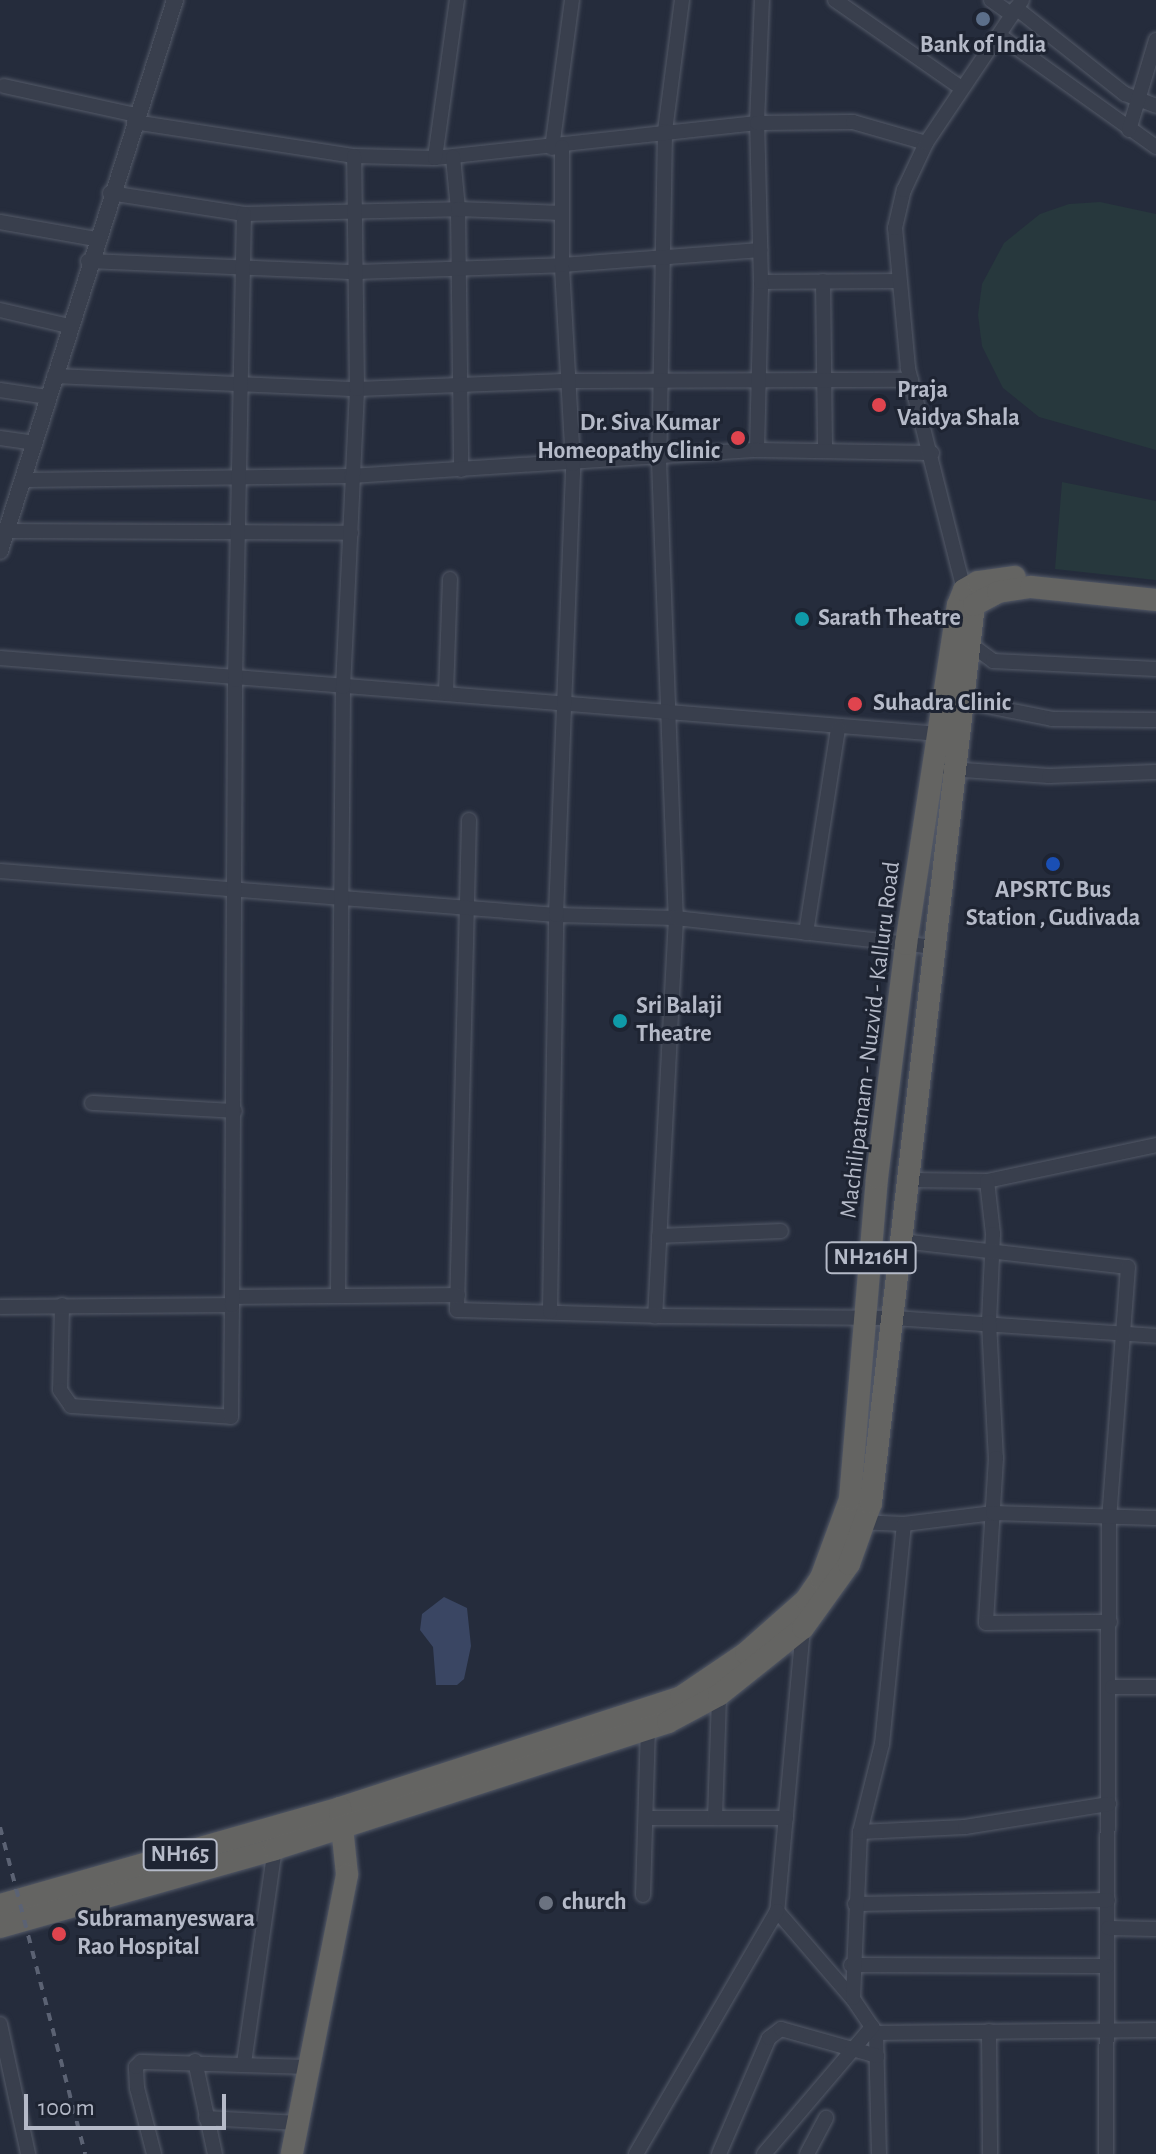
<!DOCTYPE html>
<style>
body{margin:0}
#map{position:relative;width:1156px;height:2154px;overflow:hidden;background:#252c3c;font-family:"Alegreya Sans",sans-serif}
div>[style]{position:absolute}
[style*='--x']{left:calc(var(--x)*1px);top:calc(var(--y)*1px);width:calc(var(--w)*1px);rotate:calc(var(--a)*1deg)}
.green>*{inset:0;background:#27383d}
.water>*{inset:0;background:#3a4663}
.roads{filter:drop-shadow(0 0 2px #545a68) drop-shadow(0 0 2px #545a68)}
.minor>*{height:14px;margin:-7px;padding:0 7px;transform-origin:7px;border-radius:7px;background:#393f4d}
.tertiary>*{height:16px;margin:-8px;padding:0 8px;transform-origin:8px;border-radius:8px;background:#393f4d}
.trunk>*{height:22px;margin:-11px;padding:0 11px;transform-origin:11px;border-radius:11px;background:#646462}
.rail>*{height:4px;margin-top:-2px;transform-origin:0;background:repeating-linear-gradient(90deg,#5b6273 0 8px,transparent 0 16px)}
.dots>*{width:22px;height:22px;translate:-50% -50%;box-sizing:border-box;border:4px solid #1e2432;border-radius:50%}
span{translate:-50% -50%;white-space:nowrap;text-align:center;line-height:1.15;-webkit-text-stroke:6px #1e2432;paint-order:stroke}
.shield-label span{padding:2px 6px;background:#1e2432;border:2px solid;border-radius:6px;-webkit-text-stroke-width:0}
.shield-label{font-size:22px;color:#b5bac8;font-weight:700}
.poi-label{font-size:24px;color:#b5bac8;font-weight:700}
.left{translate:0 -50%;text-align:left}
.right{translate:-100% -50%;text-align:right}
.street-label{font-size:24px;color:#b5bac8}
.scale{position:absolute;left:24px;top:2094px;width:202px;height:36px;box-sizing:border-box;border:4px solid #b5bac8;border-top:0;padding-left:10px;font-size:24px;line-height:28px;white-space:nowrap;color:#b5bac8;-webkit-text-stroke:6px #1e2432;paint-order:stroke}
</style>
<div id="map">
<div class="green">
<div style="clip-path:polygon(1100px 202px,1156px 214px,1156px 450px,1039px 417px,1003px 388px,982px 346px,978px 315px,982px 284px,1004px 243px,1040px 214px,1069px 204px)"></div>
<div style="clip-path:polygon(1062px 482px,1156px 501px,1156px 580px,1055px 569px)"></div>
</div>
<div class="water">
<div style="clip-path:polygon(444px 1597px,467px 1608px,471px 1646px,464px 1679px,457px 1685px,436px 1685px,433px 1647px,420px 1630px,422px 1614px)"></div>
</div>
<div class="roads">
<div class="minor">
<div style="--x:682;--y:0;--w:132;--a:97.4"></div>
<div style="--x:665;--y:131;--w:329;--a:91"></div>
<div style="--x:659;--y:460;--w:458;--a:87.9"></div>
<div style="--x:676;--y:918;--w:399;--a:93"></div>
<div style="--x:655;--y:1316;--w:239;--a:0.5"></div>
<div style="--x:894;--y:1318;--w:263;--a:3.9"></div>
<div style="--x:835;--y:0;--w:154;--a:34.9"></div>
<div style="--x:991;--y:0;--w:24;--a:35"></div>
<div style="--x:1016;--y:8;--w:139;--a:38.3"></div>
<div style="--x:1125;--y:94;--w:33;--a:21"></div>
<div style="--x:999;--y:35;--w:193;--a:35.5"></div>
<div style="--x:4;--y:86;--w:135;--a:12.4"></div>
<div style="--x:134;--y:122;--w:223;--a:8.8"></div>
<div style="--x:354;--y:156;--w:81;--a:1.4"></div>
<div style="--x:435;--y:158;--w:324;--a:-6.2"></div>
<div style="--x:757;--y:123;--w:123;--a:-87.7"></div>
<div style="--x:1129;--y:130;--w:94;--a:-73.3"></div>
<div style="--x:552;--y:148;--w:149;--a:-82.3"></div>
<div style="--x:453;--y:157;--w:52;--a:84.5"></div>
<div style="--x:458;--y:209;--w:261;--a:89.3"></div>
<div style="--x:435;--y:158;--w:160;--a:-82.1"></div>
<div style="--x:110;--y:193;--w:136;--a:8.9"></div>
<div style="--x:244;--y:214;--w:214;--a:-1.3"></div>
<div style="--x:458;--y:209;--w:104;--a:2.2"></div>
<div style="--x:0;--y:222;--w:97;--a:10.1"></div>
<div style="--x:88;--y:261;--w:268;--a:2.4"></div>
<div style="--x:356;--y:272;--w:206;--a:-1.9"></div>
<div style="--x:562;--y:265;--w:199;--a:-4.3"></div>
<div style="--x:823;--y:281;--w:170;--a:89.3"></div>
<div style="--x:761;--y:282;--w:136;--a:-0.4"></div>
<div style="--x:0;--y:310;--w:71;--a:13.1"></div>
<div style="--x:54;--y:376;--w:303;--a:2.5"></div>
<div style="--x:357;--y:389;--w:213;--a:-2.2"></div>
<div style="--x:570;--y:381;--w:341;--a:-0.2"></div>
<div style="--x:0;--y:390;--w:49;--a:8.3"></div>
<div style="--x:0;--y:438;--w:34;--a:8"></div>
<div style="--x:757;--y:450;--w:168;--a:-88.6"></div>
<div style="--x:761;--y:282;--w:159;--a:-91.4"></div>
<div style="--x:757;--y:123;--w:96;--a:-0.6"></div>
<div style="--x:853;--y:122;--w:76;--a:16"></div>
<div style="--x:24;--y:480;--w:327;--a:-0.7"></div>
<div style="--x:351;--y:476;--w:407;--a:-3.7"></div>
<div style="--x:757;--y:450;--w:175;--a:1"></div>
<div style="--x:7;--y:531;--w:344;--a:0.3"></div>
<div style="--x:964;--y:590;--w:229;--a:-104.2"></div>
<div style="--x:908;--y:368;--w:141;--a:-95.3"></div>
<div style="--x:895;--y:228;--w:39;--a:-77"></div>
<div style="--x:904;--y:190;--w:52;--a:-64.9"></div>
<div style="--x:926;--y:143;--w:172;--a:-56.1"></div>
<div style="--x:970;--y:644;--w:29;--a:36"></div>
<div style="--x:993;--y:661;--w:163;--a:2.8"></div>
<div style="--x:0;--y:658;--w:943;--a:4.62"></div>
<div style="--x:446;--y:693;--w:114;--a:-88"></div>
<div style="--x:963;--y:701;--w:91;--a:11.4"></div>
<div style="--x:1052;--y:719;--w:104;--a:0.6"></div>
<div style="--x:949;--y:769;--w:100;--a:4"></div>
<div style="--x:1049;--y:776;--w:107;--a:-2.1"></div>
<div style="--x:469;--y:820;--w:490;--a:91.4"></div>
<div style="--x:457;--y:1310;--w:198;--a:1.7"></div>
<div style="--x:0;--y:871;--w:558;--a:4.52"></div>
<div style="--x:556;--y:915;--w:120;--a:1.4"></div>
<div style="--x:676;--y:918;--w:260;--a:6.4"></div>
<div style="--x:806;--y:933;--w:207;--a:-81.1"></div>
<div style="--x:92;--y:1103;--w:143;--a:3.2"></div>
<div style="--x:908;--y:1180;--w:79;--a:0.7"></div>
<div style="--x:987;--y:1181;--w:173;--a:-12"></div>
<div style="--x:987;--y:1181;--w:53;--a:83.5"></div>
<div style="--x:993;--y:1234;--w:88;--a:92.6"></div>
<div style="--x:989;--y:1322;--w:136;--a:87.1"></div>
<div style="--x:996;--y:1458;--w:165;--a:93.5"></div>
<div style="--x:986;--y:1623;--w:124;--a:-0.5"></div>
<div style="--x:659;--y:1236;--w:122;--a:-2.3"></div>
<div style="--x:902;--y:1241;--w:227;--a:6.6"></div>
<div style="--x:1128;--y:1267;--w:251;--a:94.3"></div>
<div style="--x:1109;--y:1517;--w:637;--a:90.27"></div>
<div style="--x:338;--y:1296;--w:609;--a:-89.53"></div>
<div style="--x:343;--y:687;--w:298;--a:-87.3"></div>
<div style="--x:357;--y:389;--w:233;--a:-90.7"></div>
<div style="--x:232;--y:1297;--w:226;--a:-0.5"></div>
<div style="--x:62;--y:1305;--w:85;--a:91.3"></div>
<div style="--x:60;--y:1390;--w:19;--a:55"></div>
<div style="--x:71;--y:1406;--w:160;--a:3.9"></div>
<div style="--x:231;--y:1417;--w:112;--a:-89.5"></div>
<div style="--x:0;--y:1307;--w:232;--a:-0.5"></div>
<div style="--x:232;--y:1305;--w:625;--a:-89.72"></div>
<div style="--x:235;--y:680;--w:466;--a:-88.9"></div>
<div style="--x:550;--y:1312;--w:397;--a:-89.1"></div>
<div style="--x:556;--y:915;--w:451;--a:-87.8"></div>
<div style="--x:573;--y:464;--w:199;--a:-93.2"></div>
<div style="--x:562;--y:265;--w:118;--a:-90"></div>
<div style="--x:857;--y:1522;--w:47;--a:2.4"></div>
<div style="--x:904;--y:1524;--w:90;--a:-7"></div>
<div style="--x:993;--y:1513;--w:163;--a:1.8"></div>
<div style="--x:803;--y:1628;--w:284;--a:95.2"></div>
<div style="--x:777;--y:1911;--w:116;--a:49.2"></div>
<div style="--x:853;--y:1999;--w:41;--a:55.9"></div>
<div style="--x:876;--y:2033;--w:121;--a:88.6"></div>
<div style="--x:1112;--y:1687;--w:44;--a:0"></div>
<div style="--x:646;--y:1818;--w:140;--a:0"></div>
<div style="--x:715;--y:1818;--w:123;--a:-88.1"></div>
<div style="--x:860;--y:1832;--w:105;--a:-2.7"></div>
<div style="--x:965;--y:1827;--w:146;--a:-9.1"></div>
<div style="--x:643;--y:1895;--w:166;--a:-88.3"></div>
<div style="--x:855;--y:1904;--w:253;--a:-0.9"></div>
<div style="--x:1108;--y:1928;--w:48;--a:1.2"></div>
<div style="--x:851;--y:1965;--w:256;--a:0.2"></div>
<div style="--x:853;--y:1998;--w:166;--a:-87.6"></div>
<div style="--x:860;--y:1832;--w:91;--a:-76"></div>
<div style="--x:882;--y:1744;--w:221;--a:-84.3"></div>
<div style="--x:0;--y:2024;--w:133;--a:77.8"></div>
<div style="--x:989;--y:2031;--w:123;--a:89.5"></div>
<div style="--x:876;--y:2033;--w:280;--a:-0.6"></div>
<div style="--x:195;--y:2061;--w:95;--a:77.9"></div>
<div style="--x:244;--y:2063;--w:216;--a:-81.8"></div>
<div style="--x:206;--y:2118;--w:92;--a:3.1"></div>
<div style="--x:154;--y:2154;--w:68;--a:-104.4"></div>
<div style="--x:137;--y:2088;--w:21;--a:-93"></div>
<div style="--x:136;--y:2067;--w:7;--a:-45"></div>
<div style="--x:141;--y:2062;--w:168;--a:1.7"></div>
<div style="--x:636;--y:2154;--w:281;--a:-59.9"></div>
<div style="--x:719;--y:2154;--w:126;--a:-66.7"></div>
<div style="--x:769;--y:2038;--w:15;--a:-37"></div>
<div style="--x:781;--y:2029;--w:100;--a:15.7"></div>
<div style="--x:764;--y:2154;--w:167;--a:-49.6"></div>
<div style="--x:807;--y:2154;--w:41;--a:-62.2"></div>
</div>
<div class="tertiary">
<div style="--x:0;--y:551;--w:578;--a:-72.38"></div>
</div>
<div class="trunk">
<div style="--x:340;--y:1808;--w:359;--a:-18"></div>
<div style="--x:681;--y:1697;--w:78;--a:-34.1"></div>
<div style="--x:746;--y:1653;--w:80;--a:-41.5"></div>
<div style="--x:806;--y:1600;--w:27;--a:-56"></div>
<div style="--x:821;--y:1578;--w:84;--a:-69.8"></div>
<div style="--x:850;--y:1499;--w:322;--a:-85.2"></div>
<div style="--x:877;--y:1178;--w:236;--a:-82.9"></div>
<div style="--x:906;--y:944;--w:343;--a:-81.3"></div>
<div style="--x:958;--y:605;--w:16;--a:-68"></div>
<div style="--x:964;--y:590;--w:16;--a:-30"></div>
<div style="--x:978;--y:582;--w:37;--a:-8"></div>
<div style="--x:0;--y:1905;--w:354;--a:-15.9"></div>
<div style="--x:340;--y:1808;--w:67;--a:84"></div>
<div style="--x:347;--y:1875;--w:284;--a:101.2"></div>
<div style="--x:0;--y:1927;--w:286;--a:-15.8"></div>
<div style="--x:275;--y:1849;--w:413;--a:-17.9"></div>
<div style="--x:668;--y:1722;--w:58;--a:-27.9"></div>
<div style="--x:719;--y:1695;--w:107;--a:-38.6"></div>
<div style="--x:803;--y:1628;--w:79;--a:-54.3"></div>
<div style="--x:849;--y:1564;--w:65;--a:-70.2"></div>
<div style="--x:871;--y:1503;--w:904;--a:-83.46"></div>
<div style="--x:974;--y:605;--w:27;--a:-28"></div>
<div style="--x:998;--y:592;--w:33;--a:-9"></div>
<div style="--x:1031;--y:587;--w:126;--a:5.9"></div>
</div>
</div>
<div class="rail">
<div style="--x:0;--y:1827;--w:338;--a:75.4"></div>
</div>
<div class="dots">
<div style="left:983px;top:19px;background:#5c6f8a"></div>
<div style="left:879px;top:405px;background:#e0444e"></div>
<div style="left:738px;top:438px;background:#e0444e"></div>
<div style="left:802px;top:619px;background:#0f9aa8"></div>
<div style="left:855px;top:704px;background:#e0444e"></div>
<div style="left:1053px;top:864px;background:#1a4fb4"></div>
<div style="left:620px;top:1021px;background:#0f9aa8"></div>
<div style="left:546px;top:1903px;background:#6b7280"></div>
<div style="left:59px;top:1934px;background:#e0444e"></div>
</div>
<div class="shield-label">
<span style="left:871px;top:1258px">NH216H</span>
<span style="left:180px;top:1855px">NH165</span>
</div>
<div class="poi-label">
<span style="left:983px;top:46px">Bank of India</span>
<span class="left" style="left:897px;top:405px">Praja<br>Vaidya Shala</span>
<span class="right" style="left:720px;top:438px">Dr. Siva Kumar<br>Homeopathy Clinic</span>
<span class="left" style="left:818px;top:619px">Sarath Theatre</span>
<span class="left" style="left:873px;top:704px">Suhadra Clinic</span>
<span style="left:1053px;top:905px">APSRTC Bus<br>Station , Gudivada</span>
<span class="left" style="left:636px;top:1021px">Sri Balaji<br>Theatre</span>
<span class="left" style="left:562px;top:1903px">church</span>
<span class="left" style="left:77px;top:1934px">Subramanyeswara<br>Rao Hospital</span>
</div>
<div class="street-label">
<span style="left:871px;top:1040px;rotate:-83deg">Machilipatnam - Nuzvid - Kalluru Road</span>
</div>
<div class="scale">100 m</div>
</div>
